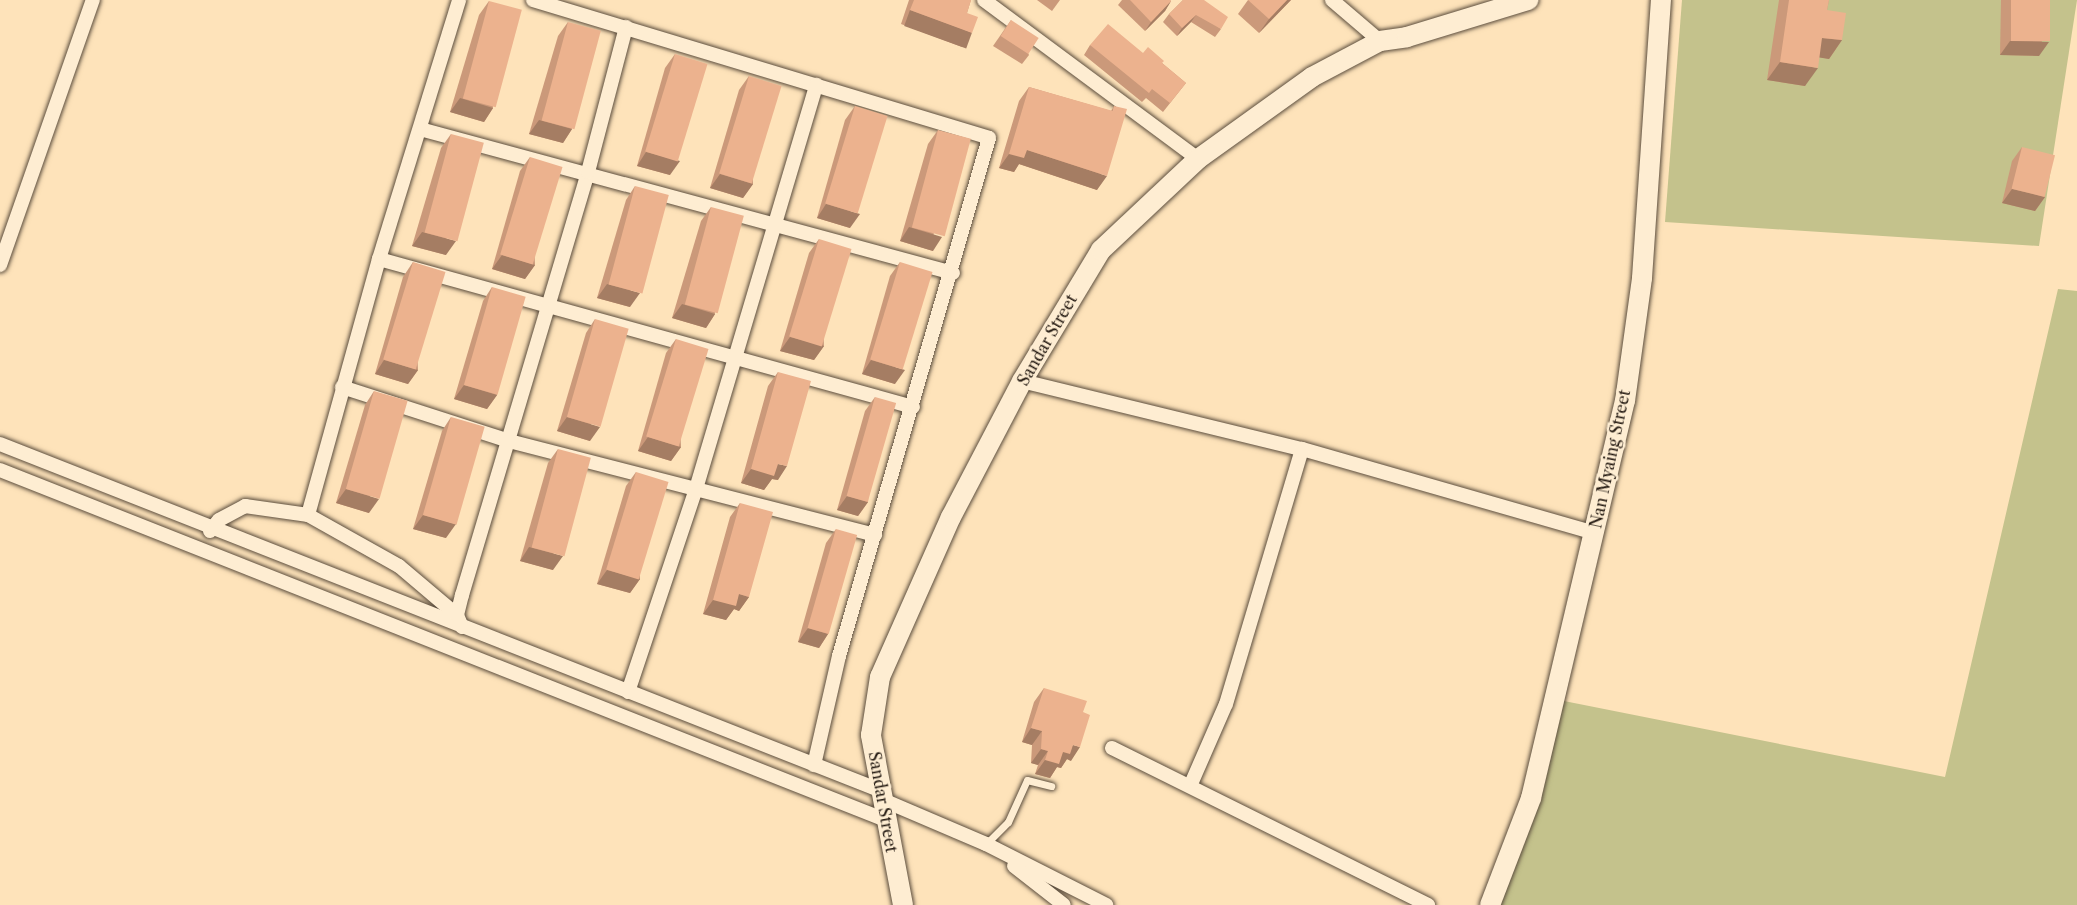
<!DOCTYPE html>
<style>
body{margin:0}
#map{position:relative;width:2077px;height:905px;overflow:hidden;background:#fee3ba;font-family:"Libre Caslon Text",serif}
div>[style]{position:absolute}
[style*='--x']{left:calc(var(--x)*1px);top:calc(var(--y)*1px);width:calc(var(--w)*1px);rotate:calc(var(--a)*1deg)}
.green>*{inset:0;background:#c4c28c}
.roads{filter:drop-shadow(0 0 2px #5b4d3d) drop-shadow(0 0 2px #5b4d3d)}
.lane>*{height:7px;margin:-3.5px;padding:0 3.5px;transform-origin:3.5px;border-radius:3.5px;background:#feedd2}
.street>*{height:14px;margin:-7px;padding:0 7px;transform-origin:7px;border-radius:7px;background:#feedd2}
.secondary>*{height:20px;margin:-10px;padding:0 10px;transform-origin:10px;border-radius:10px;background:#feedd2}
.wall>*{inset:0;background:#cb997a}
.shaded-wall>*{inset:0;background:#a57d63;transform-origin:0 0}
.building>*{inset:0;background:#ecb28e;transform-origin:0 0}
span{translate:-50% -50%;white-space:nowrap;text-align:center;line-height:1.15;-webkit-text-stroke:5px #feedd2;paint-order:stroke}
.street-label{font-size:16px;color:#251b13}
</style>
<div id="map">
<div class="green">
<div style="clip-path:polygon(1682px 0,2077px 0,2039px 246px,1665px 222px)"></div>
<div style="clip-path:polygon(2058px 289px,2077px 291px,2077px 905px,1494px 905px,1564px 701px,1945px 777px)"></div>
</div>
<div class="roads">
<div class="lane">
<div style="--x:986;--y:844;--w:31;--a:-45"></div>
<div style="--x:1008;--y:822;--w:46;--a:-65.7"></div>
<div style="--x:1027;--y:780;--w:25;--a:14"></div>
</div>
<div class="street">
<div style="--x:533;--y:0;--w:476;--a:16.8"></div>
<div style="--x:989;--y:138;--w:539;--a:106.15"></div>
<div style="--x:839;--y:656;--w:112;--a:102.9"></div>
<div style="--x:984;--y:0;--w:267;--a:36.6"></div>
<div style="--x:1332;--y:0;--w:63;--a:40.5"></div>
<div style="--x:420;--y:129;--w:552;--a:15.12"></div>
<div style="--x:379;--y:259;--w:554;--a:15.49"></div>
<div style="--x:0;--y:265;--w:281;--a:-70.7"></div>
<div style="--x:1022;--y:381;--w:288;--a:13.7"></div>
<div style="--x:1302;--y:449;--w:304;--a:16"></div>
<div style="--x:342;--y:387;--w:176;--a:17.9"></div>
<div style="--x:509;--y:441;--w:378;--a:14.4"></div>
<div style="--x:0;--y:444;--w:948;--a:21.48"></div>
<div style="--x:0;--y:470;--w:955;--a:21.57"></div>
<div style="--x:308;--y:515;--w:266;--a:-74.5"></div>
<div style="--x:379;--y:259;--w:271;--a:-72.8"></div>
<div style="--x:210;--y:531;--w:14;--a:-51"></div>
<div style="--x:219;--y:520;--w:30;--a:-28"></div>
<div style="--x:245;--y:506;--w:64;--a:8.1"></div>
<div style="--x:308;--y:515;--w:104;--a:29.3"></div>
<div style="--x:399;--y:566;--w:76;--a:40.2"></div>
<div style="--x:462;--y:627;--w:13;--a:-113"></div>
<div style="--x:457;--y:615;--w:21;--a:-76"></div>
<div style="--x:462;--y:595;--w:441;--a:-73.4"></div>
<div style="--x:588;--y:172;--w:150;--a:-75.3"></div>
<div style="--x:628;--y:692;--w:211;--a:-71.5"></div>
<div style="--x:695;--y:492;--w:425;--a:-73.4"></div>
<div style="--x:1112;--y:748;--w:353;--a:26.4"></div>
<div style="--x:1191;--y:784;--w:87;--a:-66.4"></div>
<div style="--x:1226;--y:704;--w:266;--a:-73.4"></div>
<div style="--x:883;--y:800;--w:112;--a:23.1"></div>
<div style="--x:986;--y:844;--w:135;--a:26.9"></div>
<div style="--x:1014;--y:866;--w:63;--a:38"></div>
</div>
<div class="secondary">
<div style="--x:903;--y:905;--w:173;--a:-100.7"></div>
<div style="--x:871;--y:735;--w:59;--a:-81.2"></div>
<div style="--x:880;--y:677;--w:175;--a:-66.1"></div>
<div style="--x:951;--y:517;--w:153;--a:-62.4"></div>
<div style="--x:1022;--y:381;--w:153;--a:-58.9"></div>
<div style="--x:1101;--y:250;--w:133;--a:-43.2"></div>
<div style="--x:1198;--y:159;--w:140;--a:-35.7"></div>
<div style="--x:1312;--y:77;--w:77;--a:-27.9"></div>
<div style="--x:1380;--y:41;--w:27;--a:-8"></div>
<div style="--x:1407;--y:37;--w:127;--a:-17"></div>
<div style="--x:1490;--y:905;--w:115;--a:-69"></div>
<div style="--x:1531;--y:798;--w:408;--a:-76.7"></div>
<div style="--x:1625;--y:401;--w:124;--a:-82.1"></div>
<div style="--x:1642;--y:278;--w:279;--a:-86.1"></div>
</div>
</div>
<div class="wall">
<div style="clip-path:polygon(909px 0,971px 0,967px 13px,962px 47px,901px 24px)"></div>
<div style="clip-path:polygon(1037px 0,1060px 0,1052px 11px)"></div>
<div style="clip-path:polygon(1122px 0,1170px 0,1171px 1px,1165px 11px,1145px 31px,1118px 5px)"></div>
<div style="clip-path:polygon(1183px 0,1221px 29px,1215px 37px,1191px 22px,1177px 36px,1163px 22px,1169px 14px)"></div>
<div style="clip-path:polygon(1248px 0,1291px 0,1259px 33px,1238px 14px)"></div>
<div style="clip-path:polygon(1779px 0,1829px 0,1827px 10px,1842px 40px,1829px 59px,1819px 57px,1805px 86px,1767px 80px)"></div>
<div style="clip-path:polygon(2001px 0,2050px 0,2039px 56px,2000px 55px)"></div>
<div style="clip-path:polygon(489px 1px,493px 108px,484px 122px,450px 112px,479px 15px)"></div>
<div style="clip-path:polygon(1011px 20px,1029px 55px,1022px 64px,993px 46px)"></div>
<div style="clip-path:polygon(568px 22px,572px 129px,563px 143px,529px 134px,558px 36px)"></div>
<div style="clip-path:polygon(1090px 45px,1143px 53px,1162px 63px,1186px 83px,1163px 112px,1146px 98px,1142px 102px,1084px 55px)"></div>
<div style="clip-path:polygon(675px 54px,670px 175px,637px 166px,665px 68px)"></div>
<div style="clip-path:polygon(749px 76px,753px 184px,743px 198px,710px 188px,739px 90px)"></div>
<div style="clip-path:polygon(1029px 87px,1111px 111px,1114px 106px,1097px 190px,1019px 164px,1014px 172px,999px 168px,1019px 101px)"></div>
<div style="clip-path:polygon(855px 106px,850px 228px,817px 218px,845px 120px)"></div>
<div style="clip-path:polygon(938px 130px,933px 251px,900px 241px,928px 144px)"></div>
<div style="clip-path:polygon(451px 134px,446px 255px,412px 246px,441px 148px)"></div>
<div style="clip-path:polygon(2022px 147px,2045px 197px,2035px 211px,2002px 203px,2012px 161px)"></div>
<div style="clip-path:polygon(530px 157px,535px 265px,525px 279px,492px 269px,520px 171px)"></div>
<div style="clip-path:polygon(635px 186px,630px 307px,597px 298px,626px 200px)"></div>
<div style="clip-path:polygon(711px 207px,715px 314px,706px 328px,672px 318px,701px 221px)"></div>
<div style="clip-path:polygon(819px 239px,824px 346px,814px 360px,780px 351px,809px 253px)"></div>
<div style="clip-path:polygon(413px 262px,418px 370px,408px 384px,375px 374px,403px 277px)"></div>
<div style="clip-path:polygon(900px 262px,895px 384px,862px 374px,890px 276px)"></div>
<div style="clip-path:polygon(492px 287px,497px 395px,487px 409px,454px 399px,483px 301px)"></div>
<div style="clip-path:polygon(595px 319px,590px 441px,557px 431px,586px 333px)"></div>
<div style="clip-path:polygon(676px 339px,681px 447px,671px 461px,638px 451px,666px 353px)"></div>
<div style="clip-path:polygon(778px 372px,778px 480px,772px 479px,764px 490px,741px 483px,768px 386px)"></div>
<div style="clip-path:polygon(374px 391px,369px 513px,336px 503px,365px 405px)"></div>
<div style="clip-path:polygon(875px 397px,868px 502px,858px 516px,837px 510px,865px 411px)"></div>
<div style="clip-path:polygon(451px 417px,446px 538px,413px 529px,442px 431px)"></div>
<div style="clip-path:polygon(558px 449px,553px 570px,520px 561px,548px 463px)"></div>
<div style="clip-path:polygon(636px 472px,640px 579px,630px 593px,597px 584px,626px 486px)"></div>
<div style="clip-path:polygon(740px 503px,749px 597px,739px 611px,734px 609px,726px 620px,703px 614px,730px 517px)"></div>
<div style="clip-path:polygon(836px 529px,828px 634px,819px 648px,798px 642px,826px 543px)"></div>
<div style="clip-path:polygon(1044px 688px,1071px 761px,1067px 759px,1061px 768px,1057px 767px,1050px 778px,1035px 774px,1038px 765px,1031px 763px,1032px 745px,1022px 742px,1034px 702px)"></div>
</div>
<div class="shaded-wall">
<div style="clip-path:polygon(1287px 0,1291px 0,1259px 33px,1269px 19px)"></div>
<div style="clip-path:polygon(1171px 1px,1165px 11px,1145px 31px,1151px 22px)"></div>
<div style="left:910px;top:10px;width:66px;height:17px;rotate:20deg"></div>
<div style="clip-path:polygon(1196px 15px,1191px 22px,1177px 36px,1182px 28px)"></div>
<div style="clip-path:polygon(1822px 38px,1842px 40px,1829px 59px,1810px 56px)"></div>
<div style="clip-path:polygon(2010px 41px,2049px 42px,2039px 56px,2000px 55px)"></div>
<div style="clip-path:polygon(1780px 62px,1818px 68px,1805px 86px,1767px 80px)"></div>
<div style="clip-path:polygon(460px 98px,493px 108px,484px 122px,450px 112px)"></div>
<div style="clip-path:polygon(539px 120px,572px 129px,563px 143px,529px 134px)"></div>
<div style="clip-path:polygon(1027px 150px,1107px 176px,1097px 190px,1019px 164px,1014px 172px,999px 168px,1009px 154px)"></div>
<div style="clip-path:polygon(646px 152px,680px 161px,670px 175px,637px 166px)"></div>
<div style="clip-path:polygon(720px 174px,753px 184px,743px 198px,710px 188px)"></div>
<div style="clip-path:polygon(2012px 189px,2045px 197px,2035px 211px,2002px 203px)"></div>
<div style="clip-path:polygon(826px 204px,860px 214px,850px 228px,817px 218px)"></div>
<div style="clip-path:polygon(909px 227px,942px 237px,933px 251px,900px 241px)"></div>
<div style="clip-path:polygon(422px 232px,456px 241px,446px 255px,412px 246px)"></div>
<div style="clip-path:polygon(502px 255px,535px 265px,525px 279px,492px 269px)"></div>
<div style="clip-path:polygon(607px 284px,640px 293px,630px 307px,597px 298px)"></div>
<div style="clip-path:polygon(682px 304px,715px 314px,706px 328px,672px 318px)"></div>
<div style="clip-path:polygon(790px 337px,824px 346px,814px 360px,780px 351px)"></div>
<div style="clip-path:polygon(384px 360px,418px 370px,408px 384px,375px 374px)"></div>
<div style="clip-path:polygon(871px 360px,905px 370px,895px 384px,862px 374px)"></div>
<div style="clip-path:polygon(464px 385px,497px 395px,487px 409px,454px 399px)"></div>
<div style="clip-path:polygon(567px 417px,600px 427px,590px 441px,557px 431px)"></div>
<div style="clip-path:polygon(648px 437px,681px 447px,671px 461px,638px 451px)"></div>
<div style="clip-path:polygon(778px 464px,787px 466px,778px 480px,772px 479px,764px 490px,741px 483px,751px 469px)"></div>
<div style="clip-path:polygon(346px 489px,379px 499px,369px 513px,336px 503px)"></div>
<div style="clip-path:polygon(847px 496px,868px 502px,858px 516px,837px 510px)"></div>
<div style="clip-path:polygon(423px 515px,456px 524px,446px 538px,413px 529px)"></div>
<div style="clip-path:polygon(529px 547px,563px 556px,553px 570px,520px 561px)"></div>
<div style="clip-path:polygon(607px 570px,640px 579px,630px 593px,597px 584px)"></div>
<div style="clip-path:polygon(739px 594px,749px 597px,739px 611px,734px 609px,726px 620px,703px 614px,713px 600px)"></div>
<div style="clip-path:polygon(808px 628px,828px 634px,819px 648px,798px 642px)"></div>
<div style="clip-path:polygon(1031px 728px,1042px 731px,1032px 745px,1022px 742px)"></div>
<div style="clip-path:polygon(1073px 745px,1080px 747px,1071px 761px,1067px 759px,1061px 768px,1057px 767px,1050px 778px,1035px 774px,1045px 760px,1063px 752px)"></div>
<div style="clip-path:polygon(1041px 749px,1048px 751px,1038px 765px,1031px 763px)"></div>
</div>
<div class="building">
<div style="clip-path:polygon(914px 0,971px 0,967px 13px,978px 17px,972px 33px,910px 10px)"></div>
<div style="clip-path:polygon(1130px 0,1170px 0,1171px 1px,1151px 22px)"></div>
<div style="clip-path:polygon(1183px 0,1204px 0,1228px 17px,1221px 29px,1196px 15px,1182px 28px,1169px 14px)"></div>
<div style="clip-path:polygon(1248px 0,1287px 0,1269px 19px)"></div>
<div style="clip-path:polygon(1789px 0,1829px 0,1827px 10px,1846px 13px,1842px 40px,1822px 38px,1818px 68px,1780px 62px)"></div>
<div style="left:2011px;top:0;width:39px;height:41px"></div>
<div style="left:489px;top:1px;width:34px;height:101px;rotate:15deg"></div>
<div style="left:1011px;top:20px;width:33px;height:19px;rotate:33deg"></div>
<div style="left:568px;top:22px;width:34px;height:102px;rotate:15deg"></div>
<div style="clip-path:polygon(1108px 24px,1143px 53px,1148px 47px,1164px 61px,1162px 63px,1186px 83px,1170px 103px,1152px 89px,1149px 93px,1090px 45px)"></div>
<div style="left:675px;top:54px;width:34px;height:102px;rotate:17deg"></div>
<div style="left:749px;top:76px;width:34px;height:102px;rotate:17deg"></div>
<div style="clip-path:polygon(1029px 87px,1113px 111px,1114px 106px,1127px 109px,1107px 176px,1027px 150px,1024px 158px,1009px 154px)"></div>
<div style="left:855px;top:106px;width:34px;height:102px;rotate:17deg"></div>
<div style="left:938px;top:130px;width:34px;height:101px;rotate:15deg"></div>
<div style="left:451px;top:134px;width:34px;height:102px;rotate:15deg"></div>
<div style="left:2022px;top:147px;width:34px;height:43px;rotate:14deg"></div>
<div style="left:530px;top:157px;width:34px;height:102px;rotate:17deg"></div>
<div style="left:635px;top:186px;width:35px;height:102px;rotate:15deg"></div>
<div style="left:711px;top:207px;width:34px;height:101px;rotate:15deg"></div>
<div style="left:819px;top:239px;width:34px;height:102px;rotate:17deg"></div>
<div style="left:413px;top:262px;width:34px;height:102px;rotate:17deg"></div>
<div style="left:900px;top:262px;width:34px;height:102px;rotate:17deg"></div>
<div style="left:492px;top:287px;width:35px;height:102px;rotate:16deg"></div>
<div style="left:595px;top:319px;width:35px;height:102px;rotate:16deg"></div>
<div style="left:676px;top:339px;width:34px;height:102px;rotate:17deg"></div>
<div style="clip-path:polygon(778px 372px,811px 381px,787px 466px,778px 464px,774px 476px,751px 469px)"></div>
<div style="left:374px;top:391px;width:35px;height:102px;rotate:16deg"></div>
<div style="left:875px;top:397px;width:22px;height:103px;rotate:16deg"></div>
<div style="left:451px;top:417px;width:35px;height:102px;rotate:16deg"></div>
<div style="left:558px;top:449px;width:34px;height:102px;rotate:15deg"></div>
<div style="left:636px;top:472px;width:34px;height:102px;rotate:17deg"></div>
<div style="clip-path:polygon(740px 503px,773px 512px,749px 597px,739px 594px,736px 606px,713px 600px)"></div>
<div style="left:836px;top:529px;width:22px;height:103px;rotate:16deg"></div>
<div style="clip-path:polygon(1044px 688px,1087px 701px,1083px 712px,1090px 715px,1080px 747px,1073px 745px,1070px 754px,1063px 752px,1059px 764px,1045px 760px,1048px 751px,1041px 749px,1042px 731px,1031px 728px)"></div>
</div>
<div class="street-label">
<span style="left:1047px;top:340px;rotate:-60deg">Sandar Street</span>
<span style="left:1610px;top:459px;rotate:-78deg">Nan Myaing Street</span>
<span style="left:883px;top:802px;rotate:80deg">Sandar Street</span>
</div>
</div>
